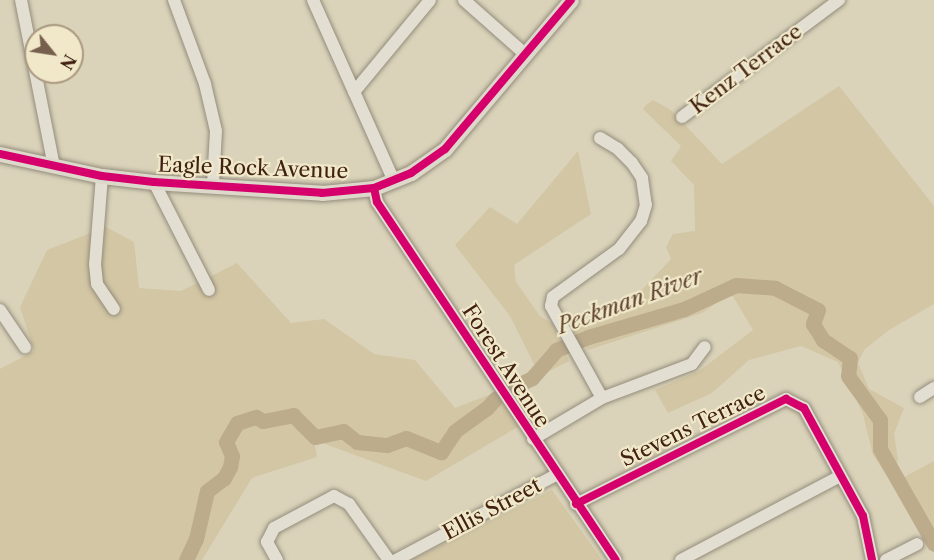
<!DOCTYPE html>
<style>
body{margin:0}
#map{position:relative;width:934px;height:560px;overflow:hidden;background:#dad3ba;font-family:"Libre Caslon Text",serif}
div>[style]{position:absolute}
[style*='--x']{left:calc(var(--x)*1px);top:calc(var(--y)*1px);width:calc(var(--w)*1px);rotate:calc(var(--a)*1deg)}
.green>*{inset:0;background:#d2c6a4}
.river>*{height:15px;margin:-7.5px;padding:0 7.5px;transform-origin:7.5px;border-radius:7.5px;background:#bcac8c}
.roads{filter:drop-shadow(0 0 2px #948c7b) drop-shadow(0 0 2px #948c7b)}
.minor>*{height:12px;margin:-6px;padding:0 6px;transform-origin:6px;border-radius:6px;background:#e2dfd2}
.major>*{height:15px;margin:-7.5px;padding:0 7.5px;transform-origin:7.5px;border-radius:7.5px;background:#ddd9ca}
.cycleway>*{height:8px;margin:-4px;padding:0 4px;transform-origin:4px;border-radius:4px;background:#d6006c}
span{translate:-50% -50%;white-space:nowrap;text-align:center;line-height:1.15;-webkit-text-stroke:4.5px #f0e8c9;paint-order:stroke}
.street-label{font-size:21px;color:#402112}
.water-label{font-size:22px;color:#614631;font-style:italic}
.north{position:absolute;left:24px;top:24px;width:60px;height:60px;box-sizing:border-box;background:#f0e8c9;border:2px solid #aa9880;border-radius:50%;rotate:120deg;font-size:16px;font-weight:700;line-height:24px;text-align:center;color:#402112}
.north::after{content:'';display:block;margin:auto;width:21px;height:27px;background:#765f4d;clip-path:polygon(50% 0,100% 100%,50% 72%,0 100%)}
</style>
<div id="map">
<div class="green">
<div style="clip-path:polygon(839px 86px,934px 206px,934px 304px,889px 330px,864px 350px,858px 363px,869px 389px,904px 408px,894px 434px,898px 460px,889px 479px,873px 455px,863px 414px,838px 362px,801px 346px,749px 360px,712px 393px,668px 413px,655px 390px,699px 371px,753px 330px,731px 293px,702px 313px,588px 350px,574px 330px,634px 298px,671px 259px,666px 247px,673px 234px,695px 231px,694px 185px,671px 161px,681px 146px,643px 109px,645px 106px,653px 100px,671px 110px,722px 164px)"></div>
<div style="clip-path:polygon(578px 151px,591px 214px,514px 265px,516px 282px,540px 316px,553px 324px,569px 361px,540px 376px,510px 316px,455px 245px,490px 207px,517px 224px)"></div>
<div style="clip-path:polygon(106px 227px,134px 242px,139px 288px,181px 291px,237px 263px,291px 323px,324px 319px,374px 354px,415px 360px,455px 408px,499px 391px,521px 425px,426px 481px,314px 440px,317px 457px,252px 478px,202px 560px,0 560px,0 369px,34px 351px,20px 307px,47px 250px)"></div>
<div style="clip-path:polygon(934px 461px,934px 545px,895px 482px)"></div>
<div style="clip-path:polygon(552px 490px,602px 560px,412px 560px)"></div>
</div>
<div class="river">
<div style="--x:511;--y:388;--w:23;--a:-25"></div>
<div style="--x:532;--y:378;--w:37;--a:-49"></div>
<div style="--x:556;--y:350;--w:35;--a:-22"></div>
<div style="--x:588;--y:337;--w:100;--a:-16.3"></div>
<div style="--x:684;--y:309;--w:57;--a:-24.8"></div>
<div style="--x:736;--y:285;--w:39;--a:4"></div>
<div style="--x:775;--y:288;--w:48;--a:27.1"></div>
<div style="--x:818;--y:310;--w:15;--a:110"></div>
<div style="--x:813;--y:324;--w:19;--a:58"></div>
<div style="--x:823;--y:340;--w:32;--a:34"></div>
<div style="--x:850;--y:358;--w:18;--a:96"></div>
<div style="--x:848;--y:376;--w:54;--a:54"></div>
<div style="--x:880;--y:420;--w:29;--a:90"></div>
<div style="--x:880;--y:449;--w:109;--a:60.4"></div>
<div style="--x:186;--y:560;--w:23;--a:-65"></div>
<div style="--x:196;--y:539;--w:49;--a:-77.1"></div>
<div style="--x:207;--y:491;--w:21;--a:-37"></div>
<div style="--x:224;--y:478;--w:13;--a:-61"></div>
<div style="--x:230;--y:467;--w:11;--a:-80"></div>
<div style="--x:232;--y:456;--w:15;--a:-113"></div>
<div style="--x:226;--y:442;--w:22;--a:-60"></div>
<div style="--x:237;--y:423;--w:20;--a:-18"></div>
<div style="--x:256;--y:417;--w:8;--a:30"></div>
<div style="--x:263;--y:421;--w:31;--a:-11"></div>
<div style="--x:293;--y:415;--w:31;--a:45"></div>
<div style="--x:315;--y:437;--w:29;--a:-12"></div>
<div style="--x:343;--y:431;--w:18;--a:38"></div>
<div style="--x:357;--y:442;--w:30;--a:6"></div>
<div style="--x:387;--y:445;--w:20;--a:-20"></div>
<div style="--x:406;--y:438;--w:38;--a:22"></div>
<div style="--x:441;--y:452;--w:25;--a:-56"></div>
<div style="--x:455;--y:431;--w:39;--a:-36"></div>
<div style="--x:487;--y:408;--w:13;--a:-48"></div>
</div>
<div class="roads">
<div class="minor">
<div style="--x:21;--y:0;--w:169;--a:78.8"></div>
<div style="--x:174;--y:0;--w:90;--a:69.7"></div>
<div style="--x:205;--y:84;--w:48;--a:76.8"></div>
<div style="--x:216;--y:131;--w:54;--a:93.2"></div>
<div style="--x:313;--y:0;--w:198;--a:65.9"></div>
<div style="--x:464;--y:0;--w:83;--a:41.6"></div>
<div style="--x:354;--y:92;--w:119;--a:-50.4"></div>
<div style="--x:682;--y:117;--w:196;--a:-36.7"></div>
<div style="--x:600;--y:138;--w:21;--a:31"></div>
<div style="--x:618;--y:149;--w:20;--a:45"></div>
<div style="--x:632;--y:163;--w:18;--a:56"></div>
<div style="--x:642;--y:178;--w:27;--a:82"></div>
<div style="--x:646;--y:205;--w:17;--a:107"></div>
<div style="--x:641;--y:221;--w:36;--a:128"></div>
<div style="--x:619;--y:249;--w:82;--a:144"></div>
<div style="--x:553;--y:297;--w:9;--a:103"></div>
<div style="--x:551;--y:306;--w:105;--a:61"></div>
<div style="--x:102;--y:176;--w:88;--a:94.5"></div>
<div style="--x:95;--y:264;--w:20;--a:84"></div>
<div style="--x:97;--y:284;--w:30;--a:56"></div>
<div style="--x:154;--y:182;--w:121;--a:63"></div>
<div style="--x:374;--y:188;--w:14;--a:78"></div>
<div style="--x:377;--y:202;--w:430;--a:56.3"></div>
<div style="--x:0;--y:310;--w:45;--a:56"></div>
<div style="--x:920;--y:397;--w:17;--a:-33"></div>
<div style="--x:533;--y:439;--w:80;--a:-30.7"></div>
<div style="--x:602;--y:398;--w:96;--a:-20.7"></div>
<div style="--x:692;--y:364;--w:21;--a:-53"></div>
<div style="--x:576;--y:504;--w:235;--a:-26.6"></div>
<div style="--x:786;--y:399;--w:20;--a:27"></div>
<div style="--x:804;--y:408;--w:123;--a:61.4"></div>
<div style="--x:863;--y:516;--w:45;--a:78.4"></div>
<div style="--x:277;--y:560;--w:21;--a:-119"></div>
<div style="--x:267;--y:542;--w:16;--a:-63"></div>
<div style="--x:274;--y:528;--w:68;--a:-28.1"></div>
<div style="--x:334;--y:496;--w:17;--a:28"></div>
<div style="--x:349;--y:504;--w:69;--a:54.5"></div>
<div style="--x:396;--y:560;--w:181;--a:-28"></div>
<div style="--x:681;--y:560;--w:180;--a:-27.8"></div>
<div style="--x:886;--y:560;--w:35;--a:-27"></div>
</div>
<div class="major">
<div style="--x:0;--y:154;--w:104;--a:12.2"></div>
<div style="--x:102;--y:176;--w:52;--a:6.6"></div>
<div style="--x:154;--y:182;--w:168;--a:3.7"></div>
<div style="--x:322;--y:193;--w:52;--a:-5.5"></div>
<div style="--x:374;--y:188;--w:40;--a:-22"></div>
<div style="--x:411;--y:173;--w:42;--a:-35.2"></div>
<div style="--x:445;--y:149;--w:195;--a:-49.8"></div>
</div>
</div>
<div class="cycleway">
<div style="--x:0;--y:154;--w:104;--a:12.2"></div>
<div style="--x:102;--y:176;--w:52;--a:6.6"></div>
<div style="--x:154;--y:182;--w:168;--a:3.7"></div>
<div style="--x:322;--y:193;--w:52;--a:-5.5"></div>
<div style="--x:374;--y:188;--w:40;--a:-22"></div>
<div style="--x:411;--y:173;--w:42;--a:-35.2"></div>
<div style="--x:445;--y:149;--w:195;--a:-49.8"></div>
<div style="--x:374;--y:188;--w:14;--a:78"></div>
<div style="--x:377;--y:202;--w:430;--a:56.3"></div>
<div style="--x:576;--y:504;--w:235;--a:-26.6"></div>
<div style="--x:786;--y:399;--w:20;--a:27"></div>
<div style="--x:804;--y:408;--w:123;--a:61.4"></div>
<div style="--x:863;--y:516;--w:45;--a:78.4"></div>
</div>
<div class="street-label">
<span style="left:746px;top:69px;rotate:-37deg">Kenz Terrace</span>
<span style="left:253px;top:168px;rotate:2deg">Eagle Rock Avenue</span>
<span style="left:506px;top:366px;rotate:57deg">Forest Avenue</span>
<span style="left:693px;top:426px;rotate:-26deg">Stevens Terrace</span>
<span style="left:492px;top:509px;rotate:-28deg">Ellis Street</span>
</div>
<div class="water-label">
<span style="left:630px;top:301px;rotate:-20deg">Peckman River</span>
</div>
<div class="north">N</div>
</div>
